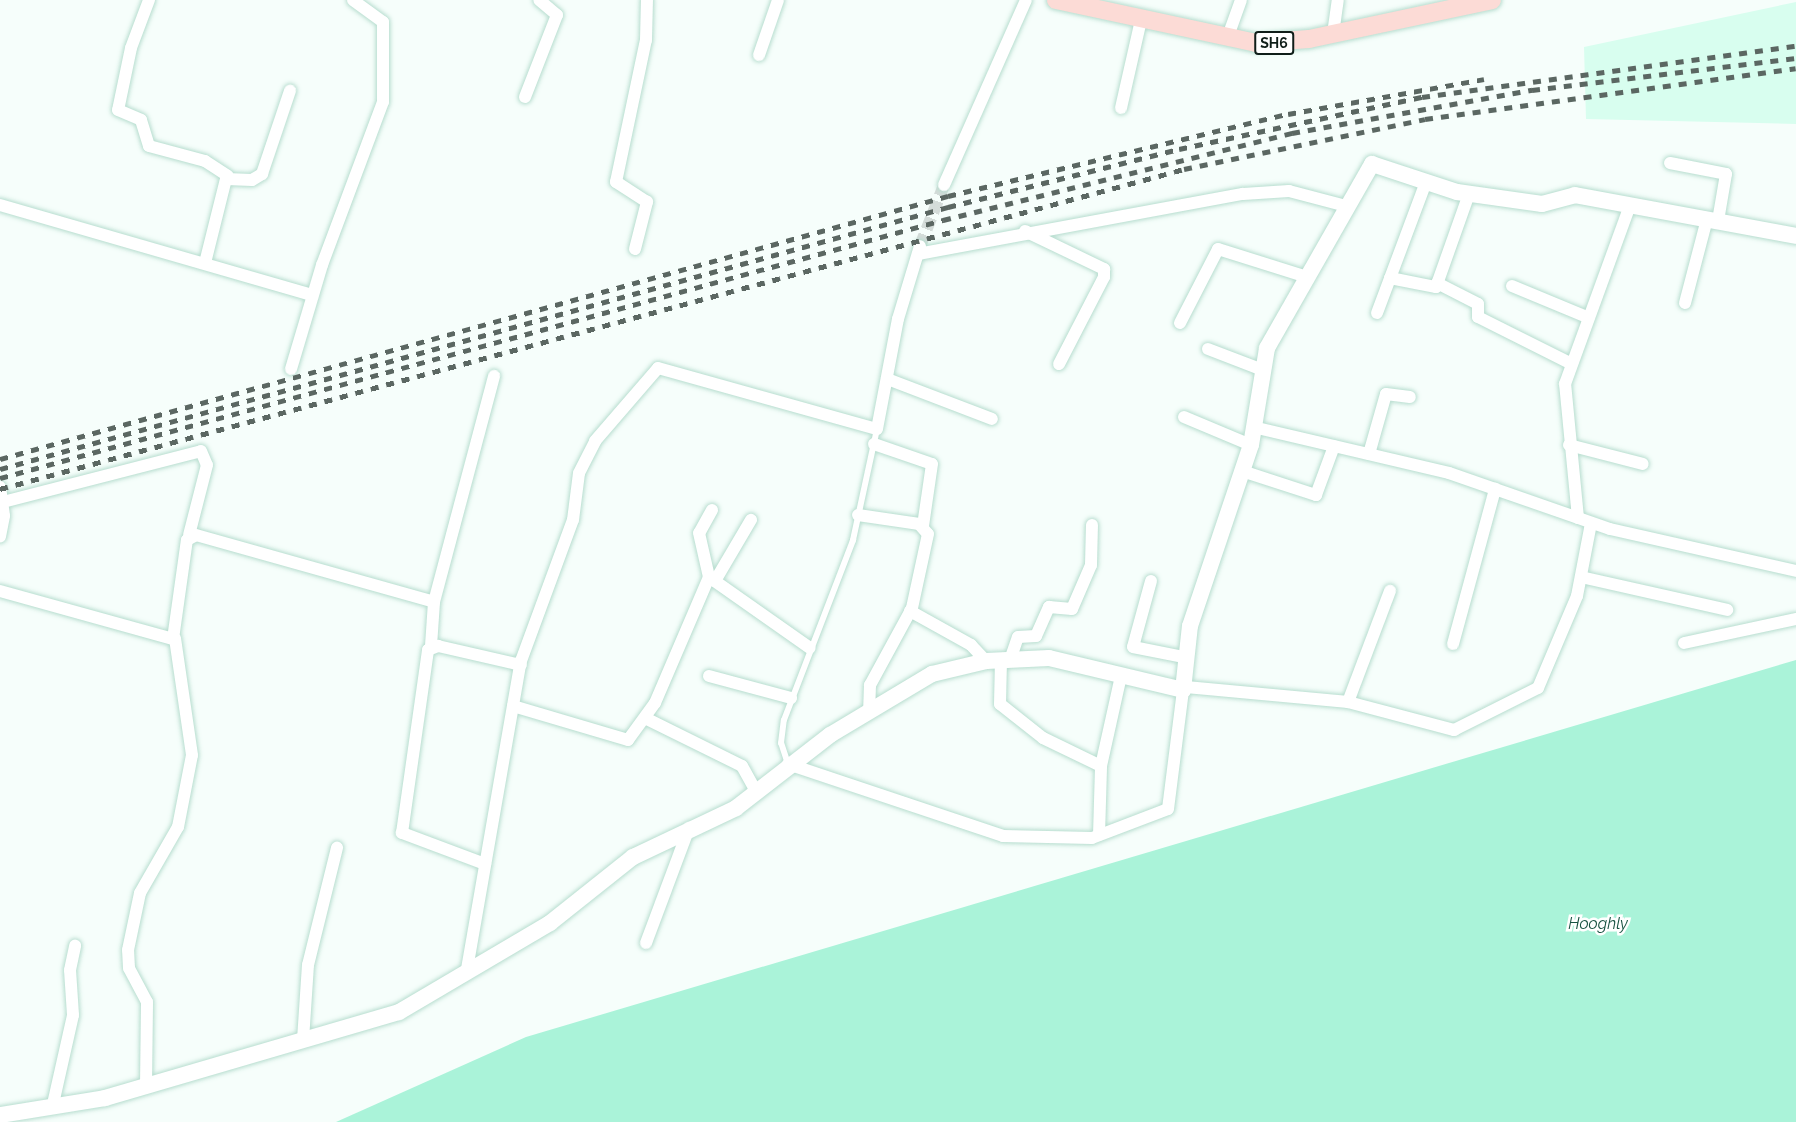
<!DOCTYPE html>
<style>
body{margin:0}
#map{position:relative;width:1796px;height:1122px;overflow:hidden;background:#f6fefb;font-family:Raleway,sans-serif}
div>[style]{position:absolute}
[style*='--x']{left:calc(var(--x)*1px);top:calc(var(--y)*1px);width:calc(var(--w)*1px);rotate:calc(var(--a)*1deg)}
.built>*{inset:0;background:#d8feef}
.water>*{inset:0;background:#aaf3d9}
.street-tunnel>*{height:12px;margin-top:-6px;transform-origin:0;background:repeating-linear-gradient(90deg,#d4dcd9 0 12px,transparent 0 18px)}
.roads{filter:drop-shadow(0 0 2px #b7ddcf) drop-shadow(0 0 2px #b7ddcf)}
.lane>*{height:6px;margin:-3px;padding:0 3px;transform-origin:3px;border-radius:3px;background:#fff}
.street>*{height:12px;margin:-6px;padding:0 6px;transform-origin:6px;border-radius:6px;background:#fff}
.secondary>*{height:16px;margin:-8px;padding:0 8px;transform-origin:8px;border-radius:8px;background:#fff}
.primary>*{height:18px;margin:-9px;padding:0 9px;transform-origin:9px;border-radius:9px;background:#fcdbd6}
.rail>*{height:4.5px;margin-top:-2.25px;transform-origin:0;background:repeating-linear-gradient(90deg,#5b6762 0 8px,transparent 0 16px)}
span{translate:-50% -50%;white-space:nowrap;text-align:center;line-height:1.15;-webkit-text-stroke:5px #fff;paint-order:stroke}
.shield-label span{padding:2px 4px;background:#fff;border:2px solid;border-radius:4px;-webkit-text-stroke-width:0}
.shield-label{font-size:14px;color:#101e19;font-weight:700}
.water-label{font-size:16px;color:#185242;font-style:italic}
</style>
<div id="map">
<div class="built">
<div style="clip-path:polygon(1796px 2px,1796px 124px,1586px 119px,1584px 47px)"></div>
</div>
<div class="water">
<div style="clip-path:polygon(1796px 660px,1796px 1122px,336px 1122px,526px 1037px)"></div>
</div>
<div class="street-tunnel">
<div style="--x:920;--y:246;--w:66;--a:-68.5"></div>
</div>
<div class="roads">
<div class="lane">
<div style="--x:788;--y:764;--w:22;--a:-108"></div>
<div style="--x:781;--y:743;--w:23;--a:-83"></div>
<div style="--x:784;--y:720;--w:193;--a:-69"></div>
<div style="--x:853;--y:540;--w:114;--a:-77.8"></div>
</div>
<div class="street">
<div style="--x:149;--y:0;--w:51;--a:110.6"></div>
<div style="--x:131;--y:48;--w:63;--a:101.8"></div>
<div style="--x:118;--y:110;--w:25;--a:23"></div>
<div style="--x:141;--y:120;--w:27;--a:73"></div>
<div style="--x:149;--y:146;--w:58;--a:15"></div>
<div style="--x:205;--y:161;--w:27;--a:33"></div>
<div style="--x:1333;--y:34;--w:34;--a:-82"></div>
<div style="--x:1227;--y:39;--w:41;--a:-70.3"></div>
<div style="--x:759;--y:55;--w:58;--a:-70.9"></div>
<div style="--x:525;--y:97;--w:88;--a:-68.7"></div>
<div style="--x:557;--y:15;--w:23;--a:-140"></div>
<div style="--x:1121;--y:108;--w:90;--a:-77.2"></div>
<div style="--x:1670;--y:163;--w:57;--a:11.1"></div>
<div style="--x:1726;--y:174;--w:48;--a:99.7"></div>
<div style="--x:944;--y:185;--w:202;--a:-66.1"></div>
<div style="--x:0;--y:205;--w:325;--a:16.1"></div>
<div style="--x:1025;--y:231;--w:88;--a:25.7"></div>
<div style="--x:1104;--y:269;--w:8;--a:90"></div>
<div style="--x:1104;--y:277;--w:98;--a:117.3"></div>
<div style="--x:635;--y:249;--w:49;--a:-75.7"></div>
<div style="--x:647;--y:202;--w:37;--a:-147"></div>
<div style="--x:616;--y:182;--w:145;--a:-78.1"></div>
<div style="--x:646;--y:40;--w:40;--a:-88.6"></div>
<div style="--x:918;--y:254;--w:330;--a:-10.5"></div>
<div style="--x:1243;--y:194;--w:46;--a:-3.7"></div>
<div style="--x:1289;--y:191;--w:59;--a:14.7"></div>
<div style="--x:205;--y:263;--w:87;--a:-76"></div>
<div style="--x:226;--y:179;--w:26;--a:2"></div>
<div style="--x:252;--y:180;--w:12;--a:-31"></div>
<div style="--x:262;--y:174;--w:88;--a:-71.4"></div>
<div style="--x:1390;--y:278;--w:47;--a:11.1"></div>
<div style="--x:1436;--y:287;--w:99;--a:-70.5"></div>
<div style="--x:1437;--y:283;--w:46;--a:27.1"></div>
<div style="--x:1478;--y:304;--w:13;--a:90"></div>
<div style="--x:1478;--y:317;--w:103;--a:26.6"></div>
<div style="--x:1512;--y:286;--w:81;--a:22.5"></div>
<div style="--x:1685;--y:303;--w:87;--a:-75.3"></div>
<div style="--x:1377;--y:313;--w:140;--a:-69.5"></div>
<div style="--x:1180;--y:323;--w:83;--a:-62.8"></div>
<div style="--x:1218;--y:249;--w:90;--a:17.4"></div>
<div style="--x:1208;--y:349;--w:59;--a:20.9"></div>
<div style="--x:291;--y:369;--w:109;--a:-73.4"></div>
<div style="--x:322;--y:265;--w:174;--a:-69.5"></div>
<div style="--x:383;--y:102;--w:80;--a:-90"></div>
<div style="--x:383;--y:22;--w:37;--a:-144"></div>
<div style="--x:890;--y:380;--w:109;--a:20.9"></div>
<div style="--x:1184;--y:417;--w:73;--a:22.7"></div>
<div style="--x:1253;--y:427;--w:201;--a:13.2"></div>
<div style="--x:1449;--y:473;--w:170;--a:19.2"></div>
<div style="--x:1610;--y:529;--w:191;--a:12.7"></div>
<div style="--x:874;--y:444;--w:61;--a:19"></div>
<div style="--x:932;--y:464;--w:63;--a:98.3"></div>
<div style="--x:1569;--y:445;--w:76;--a:14.4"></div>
<div style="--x:1369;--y:454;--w:62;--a:-74.2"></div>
<div style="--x:1386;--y:394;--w:24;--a:7"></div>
<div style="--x:1242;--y:471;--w:78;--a:18"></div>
<div style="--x:1316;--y:495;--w:52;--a:-69.8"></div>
<div style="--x:0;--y:487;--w:29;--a:82"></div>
<div style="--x:4;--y:516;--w:21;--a:101"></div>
<div style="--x:3;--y:502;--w:204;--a:-14.4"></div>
<div style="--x:201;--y:451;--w:15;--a:67"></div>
<div style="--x:207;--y:465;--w:72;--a:104.4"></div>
<div style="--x:712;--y:510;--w:26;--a:119"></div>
<div style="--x:699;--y:533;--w:45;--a:77.2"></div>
<div style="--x:709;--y:577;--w:123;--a:35.1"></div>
<div style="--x:858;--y:515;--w:62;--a:8.4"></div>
<div style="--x:919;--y:524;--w:13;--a:48"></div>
<div style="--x:928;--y:534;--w:76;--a:102.2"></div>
<div style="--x:912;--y:608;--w:88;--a:118.6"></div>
<div style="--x:870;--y:685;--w:26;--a:92"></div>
<div style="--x:1578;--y:518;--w:135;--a:-95.5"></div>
<div style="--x:1565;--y:384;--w:190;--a:-70"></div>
<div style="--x:1581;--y:577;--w:150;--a:12.7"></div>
<div style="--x:715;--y:581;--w:71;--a:-59.5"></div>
<div style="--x:1151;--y:581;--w:68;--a:105.3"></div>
<div style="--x:1133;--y:647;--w:56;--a:11.3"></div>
<div style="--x:0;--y:591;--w:180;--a:15.5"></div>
<div style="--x:173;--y:639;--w:100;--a:-82"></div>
<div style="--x:187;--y:540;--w:10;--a:-29"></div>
<div style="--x:196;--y:535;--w:247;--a:15.7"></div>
<div style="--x:434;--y:602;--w:44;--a:93.9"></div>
<div style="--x:434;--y:602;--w:234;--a:-75.1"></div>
<div style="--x:910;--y:611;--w:70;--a:29.1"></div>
<div style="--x:971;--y:645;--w:22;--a:47"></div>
<div style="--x:1684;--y:643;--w:115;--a:-12.1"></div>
<div style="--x:1453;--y:644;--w:161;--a:-74.8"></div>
<div style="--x:1001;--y:660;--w:44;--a:91.3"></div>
<div style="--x:1000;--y:704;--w:55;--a:38.3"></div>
<div style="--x:1043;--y:738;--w:64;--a:25.8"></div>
<div style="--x:1010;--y:660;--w:24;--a:-71"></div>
<div style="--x:1018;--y:637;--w:18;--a:-3"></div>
<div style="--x:1036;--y:636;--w:32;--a:-66"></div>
<div style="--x:1049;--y:607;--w:23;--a:5"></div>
<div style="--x:1072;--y:609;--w:48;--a:-66.6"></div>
<div style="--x:1091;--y:565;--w:40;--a:-88.6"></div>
<div style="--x:709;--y:676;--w:85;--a:15"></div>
<div style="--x:1186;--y:687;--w:163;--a:5.3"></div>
<div style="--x:1348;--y:702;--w:110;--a:14.8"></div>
<div style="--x:1454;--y:730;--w:94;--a:-26.6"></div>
<div style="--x:1538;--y:688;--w:100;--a:-67"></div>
<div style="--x:1577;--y:596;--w:74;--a:-79.1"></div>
<div style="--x:1348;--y:702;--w:119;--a:-69.3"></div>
<div style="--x:513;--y:706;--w:120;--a:16.5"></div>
<div style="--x:628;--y:740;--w:46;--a:-53.9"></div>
<div style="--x:655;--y:703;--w:137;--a:-66.8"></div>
<div style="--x:645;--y:718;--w:108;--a:26.3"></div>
<div style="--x:742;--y:766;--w:29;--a:61"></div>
<div style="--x:788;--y:764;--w:227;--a:18.5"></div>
<div style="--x:1003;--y:836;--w:89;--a:1.3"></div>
<div style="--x:1092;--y:838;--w:81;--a:-20.9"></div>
<div style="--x:1168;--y:809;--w:120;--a:-82.8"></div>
<div style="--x:1099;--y:835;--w:69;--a:-88.3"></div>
<div style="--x:1101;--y:766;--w:92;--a:-77.5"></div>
<div style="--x:485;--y:864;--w:89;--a:-159.5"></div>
<div style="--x:402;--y:833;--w:185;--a:-81.9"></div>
<div style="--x:428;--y:650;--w:11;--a:-22"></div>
<div style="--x:438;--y:646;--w:85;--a:12.9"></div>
<div style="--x:646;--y:943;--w:123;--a:-69.5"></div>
<div style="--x:467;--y:969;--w:313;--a:-80.1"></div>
<div style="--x:521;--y:661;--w:150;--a:-69.8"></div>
<div style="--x:573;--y:520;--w:47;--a:-82.7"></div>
<div style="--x:579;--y:473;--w:36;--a:-63"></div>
<div style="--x:595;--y:441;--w:96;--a:-49.2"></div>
<div style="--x:658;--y:368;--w:227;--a:15.6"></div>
<div style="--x:877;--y:429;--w:112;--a:-79.2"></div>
<div style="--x:898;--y:319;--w:76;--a:-73.2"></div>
<div style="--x:303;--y:1040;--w:75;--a:-86.2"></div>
<div style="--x:308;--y:965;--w:121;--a:-76.1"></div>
<div style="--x:146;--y:1086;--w:84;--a:-89.3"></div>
<div style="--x:147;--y:1002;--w:38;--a:-118"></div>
<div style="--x:129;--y:968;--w:18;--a:-93"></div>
<div style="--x:128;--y:950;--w:58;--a:-78.1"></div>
<div style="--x:140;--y:893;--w:76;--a:-60.1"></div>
<div style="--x:178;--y:827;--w:73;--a:-79"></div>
<div style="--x:192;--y:755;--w:118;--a:-98.3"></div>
<div style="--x:53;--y:1104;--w:91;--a:-77.3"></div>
<div style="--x:73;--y:1015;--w:45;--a:-93.8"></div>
<div style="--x:70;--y:970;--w:25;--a:-78"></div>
</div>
<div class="secondary">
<div style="--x:0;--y:1115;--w:106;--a:-9.2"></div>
<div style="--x:105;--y:1098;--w:306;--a:-16.3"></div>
<div style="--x:399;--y:1012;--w:175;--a:-30.5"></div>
<div style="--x:550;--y:923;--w:106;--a:-38.5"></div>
<div style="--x:633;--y:857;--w:114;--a:-25.4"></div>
<div style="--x:736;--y:808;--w:119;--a:-37.8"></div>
<div style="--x:830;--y:735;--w:119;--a:-30.9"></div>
<div style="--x:932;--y:674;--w:56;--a:-13.5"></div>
<div style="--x:986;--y:661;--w:63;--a:-2.7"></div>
<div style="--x:1049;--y:658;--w:138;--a:13.4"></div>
<div style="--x:1183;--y:690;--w:64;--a:-83.8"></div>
<div style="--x:1190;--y:626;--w:191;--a:-71.4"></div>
<div style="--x:1251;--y:445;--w:98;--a:-80.6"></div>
<div style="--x:1267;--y:348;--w:212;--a:-60.3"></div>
<div style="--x:1372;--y:164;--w:89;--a:18.2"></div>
<div style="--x:1457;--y:192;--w:86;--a:8"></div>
<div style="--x:1542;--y:204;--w:34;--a:-15"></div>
<div style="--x:1575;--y:195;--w:225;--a:10.5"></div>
</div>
<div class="primary">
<div style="--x:1056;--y:0;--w:205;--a:12.1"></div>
<div style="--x:1256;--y:43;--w:53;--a:-4.3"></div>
<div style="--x:1309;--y:39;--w:187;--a:-12"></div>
</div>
</div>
<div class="rail">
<div style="--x:0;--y:459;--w:984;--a:-15.51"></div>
<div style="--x:948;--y:196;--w:350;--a:-13.6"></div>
<div style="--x:1288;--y:114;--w:199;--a:-10.1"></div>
<div style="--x:0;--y:469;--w:984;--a:-15.45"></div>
<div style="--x:948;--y:207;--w:238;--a:-14.1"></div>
<div style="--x:1179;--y:149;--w:249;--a:-12.1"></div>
<div style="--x:1422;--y:97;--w:377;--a:-7.8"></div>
<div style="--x:0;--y:478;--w:978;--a:-15.3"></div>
<div style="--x:943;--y:220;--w:360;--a:-14"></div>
<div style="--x:1292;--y:133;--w:244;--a:-10.2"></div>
<div style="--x:1532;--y:90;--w:266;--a:-6.9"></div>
<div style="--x:0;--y:489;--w:1226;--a:-15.12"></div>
<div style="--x:1184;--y:169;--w:246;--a:-11.7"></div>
<div style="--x:1425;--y:119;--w:374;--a:-7.8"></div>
</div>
<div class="shield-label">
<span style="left:1274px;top:43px">SH6</span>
</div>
<div class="water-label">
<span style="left:1598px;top:924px">Hooghly</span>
</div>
</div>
